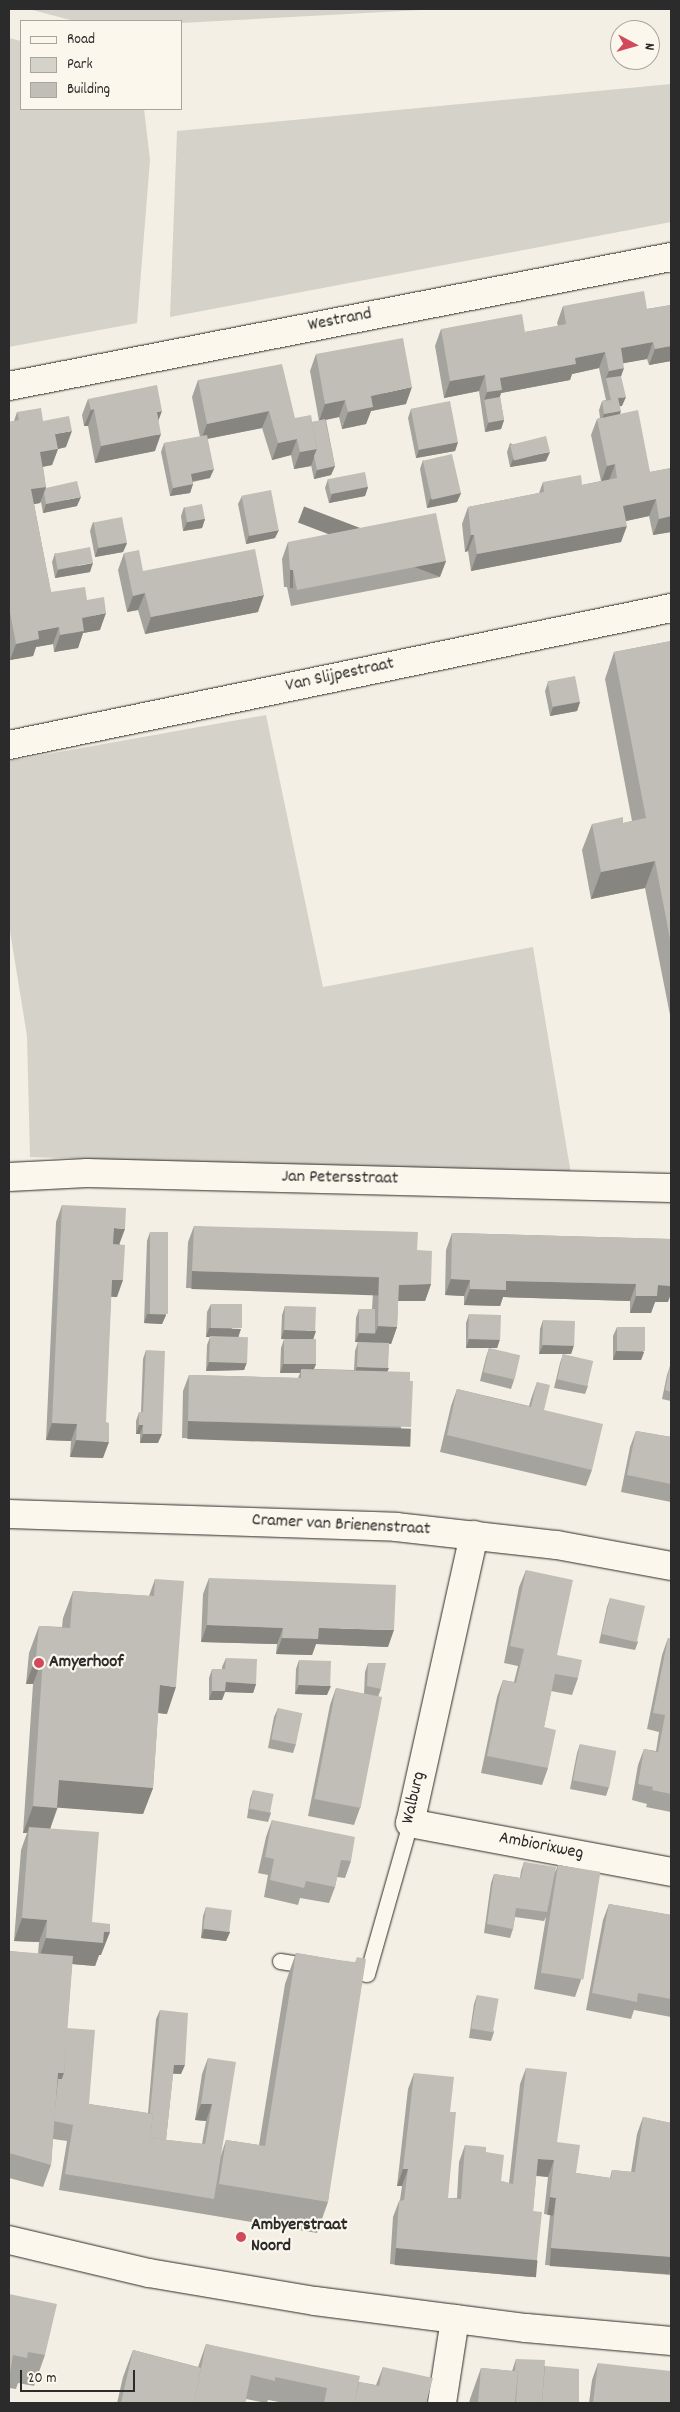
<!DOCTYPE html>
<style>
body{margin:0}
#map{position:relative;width:680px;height:2412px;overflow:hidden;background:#f3efe4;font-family:Dekko,sans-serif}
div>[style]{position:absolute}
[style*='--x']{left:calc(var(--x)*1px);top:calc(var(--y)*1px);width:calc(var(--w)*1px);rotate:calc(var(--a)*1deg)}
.green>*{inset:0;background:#d5d2c9}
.roads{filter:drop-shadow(0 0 1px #2b2b2b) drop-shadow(0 0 1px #2b2b2b)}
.lane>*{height:15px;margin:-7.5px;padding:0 7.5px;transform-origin:7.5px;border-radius:7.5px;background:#fbf7ec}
.street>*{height:28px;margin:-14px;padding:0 14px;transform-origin:14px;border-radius:14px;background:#fbf7ec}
.secondary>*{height:28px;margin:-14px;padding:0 14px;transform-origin:14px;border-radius:14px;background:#fbf7ec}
.wall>*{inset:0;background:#a5a39d}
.shaded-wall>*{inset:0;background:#86857f;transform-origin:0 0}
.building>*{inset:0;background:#c0beb6;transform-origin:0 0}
.dots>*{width:14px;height:14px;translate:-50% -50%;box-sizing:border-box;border:2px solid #fbf7ec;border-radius:50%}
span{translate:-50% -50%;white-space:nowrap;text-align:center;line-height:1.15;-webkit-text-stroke:4.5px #fbf7ec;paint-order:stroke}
.street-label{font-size:18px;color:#2b2b2b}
.poi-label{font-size:18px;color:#2b2b2b;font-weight:700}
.left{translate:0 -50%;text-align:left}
.frame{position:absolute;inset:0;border:10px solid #2b2b2b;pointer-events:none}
.legend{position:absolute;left:20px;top:20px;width:162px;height:90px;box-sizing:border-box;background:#fbf7ec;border:1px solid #a8a59f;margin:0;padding:6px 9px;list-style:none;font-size:15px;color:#2b2b2b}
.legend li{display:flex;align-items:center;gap:10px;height:25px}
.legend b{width:25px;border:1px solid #a8a59f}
.north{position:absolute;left:610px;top:20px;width:50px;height:50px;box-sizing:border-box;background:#fbf7ec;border:1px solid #a8a59f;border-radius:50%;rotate:96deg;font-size:14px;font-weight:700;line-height:20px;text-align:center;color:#2b2b2b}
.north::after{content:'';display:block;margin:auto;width:18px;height:22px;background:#d1495b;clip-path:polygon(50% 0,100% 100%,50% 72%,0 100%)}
.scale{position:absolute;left:20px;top:2370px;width:115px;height:22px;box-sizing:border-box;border:2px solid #2b2b2b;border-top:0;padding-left:6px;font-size:15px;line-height:18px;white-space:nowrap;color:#2b2b2b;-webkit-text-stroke:4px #fbf7ec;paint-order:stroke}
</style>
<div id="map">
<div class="green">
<div style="clip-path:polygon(29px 9px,440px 9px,181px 23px,74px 21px)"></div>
<div style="clip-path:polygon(9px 38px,21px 41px,21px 109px,144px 109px,150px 160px,137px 323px,9px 347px)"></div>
<div style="clip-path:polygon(671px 84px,671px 222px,170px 317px,177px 131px)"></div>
<div style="clip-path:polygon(266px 715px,323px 987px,533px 947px,571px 1174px,30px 1157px,27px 1036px,9px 925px,9px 761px)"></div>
</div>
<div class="roads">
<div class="lane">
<div style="--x:280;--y:1961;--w:33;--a:9"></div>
<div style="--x:343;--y:1970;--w:24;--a:9"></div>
<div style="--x:367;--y:1974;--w:157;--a:-74.1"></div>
</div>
<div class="street">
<div style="--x:9;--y:386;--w:674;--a:-11.03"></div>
<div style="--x:9;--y:745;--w:676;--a:-11.69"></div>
<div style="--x:9;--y:1177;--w:78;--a:-2.9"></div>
<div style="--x:87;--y:1173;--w:584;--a:1.47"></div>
<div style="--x:9;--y:1514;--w:387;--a:1.9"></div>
<div style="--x:396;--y:1527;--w:162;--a:6.4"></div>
<div style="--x:557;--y:1545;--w:116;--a:10.4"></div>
<div style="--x:474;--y:1535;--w:295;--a:102.5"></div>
<div style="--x:410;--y:1823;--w:266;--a:10.6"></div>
<div style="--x:442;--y:2403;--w:85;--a:-81.2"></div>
</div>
<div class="secondary">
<div style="--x:9;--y:2240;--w:144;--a:13.3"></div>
<div style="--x:149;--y:2273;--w:168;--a:9.6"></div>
<div style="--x:315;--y:2301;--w:213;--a:7.3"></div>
<div style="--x:526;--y:2328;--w:146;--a:5.1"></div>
</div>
</div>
<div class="wall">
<div style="clip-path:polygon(671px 305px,671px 361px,649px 365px,647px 359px,623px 363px,621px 376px,622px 406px,620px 406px,620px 414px,650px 472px,671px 468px,671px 532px,653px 535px,649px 516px,626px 521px,621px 542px,471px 571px,468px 551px,465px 552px,462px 524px,468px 507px,539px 493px,543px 482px,582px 485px,601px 481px,591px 435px,597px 419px,600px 418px,599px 410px,602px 401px,606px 400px,599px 368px,572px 374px,570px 380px,501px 393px,500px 397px,504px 420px,501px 429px,485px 432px,479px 391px,444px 398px,435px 346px,441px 329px,525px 332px,558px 326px,557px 323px,563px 306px,647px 309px)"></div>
<div style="clip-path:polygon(316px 354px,406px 404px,371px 411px,366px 424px,342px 429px,339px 417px,326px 420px,335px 466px,331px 475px,314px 479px,311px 465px,311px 466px,294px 469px,291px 455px,272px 460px,262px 428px,207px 439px,210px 478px,193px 482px,193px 484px,190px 493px,170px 496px,161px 452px,164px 443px,200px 437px,192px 397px,198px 380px,295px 418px,312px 422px,319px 421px,310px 371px)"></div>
<div style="clip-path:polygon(88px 399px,158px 422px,155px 451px,95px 463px,88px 426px,84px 426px,82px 415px)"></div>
<div style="clip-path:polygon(411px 409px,458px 442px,455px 451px,416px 458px,408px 418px)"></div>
<div style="clip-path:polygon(17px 412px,43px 421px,66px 447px,58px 449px,52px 465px,43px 467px,46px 488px,77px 506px,43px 513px,41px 502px,40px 503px,34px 504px,51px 592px,87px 600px,100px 630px,83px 633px,78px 648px,54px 652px,53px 644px,36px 647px,33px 656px,10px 660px,9px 655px,9px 422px,14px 421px)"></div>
<div style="clip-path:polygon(510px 443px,546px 461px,510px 467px,507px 452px)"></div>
<div style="clip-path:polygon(423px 460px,461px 493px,457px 502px,427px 508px,420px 469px)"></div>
<div style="clip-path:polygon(328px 479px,368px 487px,365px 496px,329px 503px,325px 488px)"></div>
<div style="clip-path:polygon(242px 496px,275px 538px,246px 544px,238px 504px)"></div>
<div style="clip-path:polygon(184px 507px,205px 519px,202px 528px,183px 531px,181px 516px)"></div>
<div style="clip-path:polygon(93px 522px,127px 543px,123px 552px,95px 557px,90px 531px)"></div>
<div style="clip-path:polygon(288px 542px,446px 561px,440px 577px,291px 606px,287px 587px,284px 587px,282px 559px)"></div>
<div style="clip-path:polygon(55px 553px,90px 572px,55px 578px,52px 562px)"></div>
<div style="clip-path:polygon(124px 553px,143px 571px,258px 612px,145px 634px,138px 610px,127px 612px,118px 570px)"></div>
<div style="clip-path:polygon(671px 641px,671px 1020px,645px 888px,591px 899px,582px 850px,592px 824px,623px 823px,632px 821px,605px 679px,614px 652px)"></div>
<div style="clip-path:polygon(548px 682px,580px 702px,577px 711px,550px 716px,545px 691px)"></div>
<div style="clip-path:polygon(62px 1205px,120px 1244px,117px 1297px,111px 1297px,103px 1458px,70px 1457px,71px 1441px,46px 1440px,56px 1222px)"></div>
<div style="clip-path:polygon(194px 1226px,417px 1250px,431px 1284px,425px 1301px,398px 1301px,397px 1327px,391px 1344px,389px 1343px,387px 1371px,405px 1444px,182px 1438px,183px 1391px,189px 1375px,298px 1378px,300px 1373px,280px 1373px,281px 1348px,284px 1339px,281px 1339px,282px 1315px,285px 1306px,313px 1339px,316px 1364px,314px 1369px,354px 1370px,355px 1351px,358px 1342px,355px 1342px,356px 1318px,359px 1309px,372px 1309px,373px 1293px,186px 1288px,188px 1242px)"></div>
<div style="clip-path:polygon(150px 1232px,166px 1315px,162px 1324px,144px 1323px,147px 1241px)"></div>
<div style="clip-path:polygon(452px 1233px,671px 1239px,668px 1302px,655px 1302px,651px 1313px,630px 1313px,630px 1301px,503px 1297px,500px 1306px,464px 1305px,464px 1296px,445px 1295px,446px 1250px)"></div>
<div style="clip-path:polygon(211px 1304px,239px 1337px,247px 1362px,244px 1370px,206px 1371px,207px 1345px,210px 1337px,206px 1337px,207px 1312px)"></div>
<div style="clip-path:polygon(469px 1314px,500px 1339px,497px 1348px,490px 1348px,514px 1380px,511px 1389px,480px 1381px,486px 1357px,489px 1348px,466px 1348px,466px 1323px)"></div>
<div style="clip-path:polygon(543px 1320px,574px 1345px,571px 1354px,564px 1354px,588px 1386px,585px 1394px,554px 1388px,560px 1363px,563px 1354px,539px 1354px,540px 1329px)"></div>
<div style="clip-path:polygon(617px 1327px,644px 1352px,641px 1360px,613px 1360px,613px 1336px)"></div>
<div style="clip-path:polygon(146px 1350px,158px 1443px,140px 1443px,140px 1434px,136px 1434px,136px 1421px,139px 1412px,141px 1412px,143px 1359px)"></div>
<div style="clip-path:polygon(670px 1366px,671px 1367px,671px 1401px,662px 1399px,667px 1375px)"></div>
<div style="clip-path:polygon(537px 1382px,544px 1410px,592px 1470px,586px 1486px,440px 1452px,451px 1406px,457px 1389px,529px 1406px,531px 1399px)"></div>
<div style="clip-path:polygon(636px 1431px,671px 1437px,671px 1502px,621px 1492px,630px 1447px)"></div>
<div style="clip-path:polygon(526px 1570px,557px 1655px,578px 1678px,572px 1695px,551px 1691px,544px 1727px,548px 1768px,542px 1785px,481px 1773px,497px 1697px,503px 1680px,514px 1682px,518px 1666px,504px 1663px,519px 1587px)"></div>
<div style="clip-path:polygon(209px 1578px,388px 1647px,316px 1644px,312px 1655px,276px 1654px,277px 1644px,201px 1642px,203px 1594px)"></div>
<div style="clip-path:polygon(155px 1579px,167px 1714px,158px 1713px,153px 1788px,143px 1814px,58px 1807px,50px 1829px,92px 1922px,101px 1955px,99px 1955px,95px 1966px,72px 1964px,67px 2028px,89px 2104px,148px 2113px,156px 2019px,160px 2010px,181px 2074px,173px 2074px,166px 2140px,202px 2144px,206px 2121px,195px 2120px,202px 2074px,208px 2058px,221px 2155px,226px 2140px,259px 2145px,285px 1984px,296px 1953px,355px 1963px,357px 1957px,328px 2202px,317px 2233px,59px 2190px,67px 2141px,53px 2139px,51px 2165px,43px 2187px,9px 2178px,9px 1951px,38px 1954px,39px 1942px,14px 1941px,21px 1850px,27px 1833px,23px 1833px,33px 1684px,26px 1684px,29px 1653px,39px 1626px,62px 1627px,63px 1618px,73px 1591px,149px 1596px)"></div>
<div style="clip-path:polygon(610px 1598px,638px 1642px,635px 1650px,599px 1643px,607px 1607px)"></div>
<div style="clip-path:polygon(668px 1638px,671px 1639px,671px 1812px,646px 1807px,647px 1804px,632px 1800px,638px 1765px,644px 1749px,656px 1751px,659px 1732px,647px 1729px,662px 1655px)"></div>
<div style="clip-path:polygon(226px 1658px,256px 1684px,253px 1693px,225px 1692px,222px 1700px,209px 1700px,209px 1678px,212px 1669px,222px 1669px,222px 1667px)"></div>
<div style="clip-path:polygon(299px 1660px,327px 1695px,295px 1694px,296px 1669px)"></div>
<div style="clip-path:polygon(368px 1663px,381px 1689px,378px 1697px,360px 1808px,354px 1825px,308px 1816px,330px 1705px,336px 1688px,364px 1694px,365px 1672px)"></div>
<div style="clip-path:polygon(278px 1708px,296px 1744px,293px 1753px,268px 1748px,274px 1717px)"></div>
<div style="clip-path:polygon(580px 1744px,609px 1787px,606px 1796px,570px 1789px,577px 1753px)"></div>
<div style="clip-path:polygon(253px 1790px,271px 1813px,268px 1822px,247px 1818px,250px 1799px)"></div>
<div style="clip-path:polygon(272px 1820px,351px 1861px,345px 1878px,337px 1877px,335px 1887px,329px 1903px,300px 1898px,298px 1905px,264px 1897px,268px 1875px,258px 1873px,266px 1837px)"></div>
<div style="clip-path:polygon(524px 1862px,555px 1872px,558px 1865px,581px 1980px,575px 1997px,534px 1989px,546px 1917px,544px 1921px,515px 1917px,513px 1929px,510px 1938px,484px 1933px,491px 1883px,494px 1874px,520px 1878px,521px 1871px)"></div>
<div style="clip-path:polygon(609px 1904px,671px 1915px,671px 1914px,671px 2017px,634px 2010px,631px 2019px,586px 2010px,603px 1920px)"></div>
<div style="clip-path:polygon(206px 1907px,230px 1932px,226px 1941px,201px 1938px,203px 1916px)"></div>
<div style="clip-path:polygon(477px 1995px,494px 2032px,491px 2041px,469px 2038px,474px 2004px)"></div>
<div style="clip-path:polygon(526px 2068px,557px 2142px,576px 2173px,610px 2178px,612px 2170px,631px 2172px,637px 2134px,643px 2117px,671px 2123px,671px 2275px,545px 2265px,550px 2215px,544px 2214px,548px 2177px,536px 2176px,533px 2211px,537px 2260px,531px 2277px,390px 2264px,393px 2217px,399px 2201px,400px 2200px,402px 2186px,397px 2186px,408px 2089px,414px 2073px,450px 2112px,448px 2198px,457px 2198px,459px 2162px,465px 2145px,486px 2152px,501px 2181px,509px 2183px,520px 2084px)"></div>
<div style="clip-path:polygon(9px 2294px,45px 2355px,34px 2386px,18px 2383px,16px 2389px,9px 2388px)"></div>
<div style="clip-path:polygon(206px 2344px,359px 2382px,376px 2385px,383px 2367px,426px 2403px,285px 2403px,268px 2400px,267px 2403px,266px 2403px,246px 2399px,245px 2403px,117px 2403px,123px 2377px,133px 2350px,198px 2367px)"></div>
<div style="clip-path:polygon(516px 2359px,545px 2366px,579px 2403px,469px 2403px,470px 2399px,481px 2368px,512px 2371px)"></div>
<div style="clip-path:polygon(598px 2363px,671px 2403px,589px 2403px,592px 2380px)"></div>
</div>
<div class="shaded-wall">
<div style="clip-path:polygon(653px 342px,647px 359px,614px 365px,621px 348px)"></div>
<div style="clip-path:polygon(671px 346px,671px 361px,649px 365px,655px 349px)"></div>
<div style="clip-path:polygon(605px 352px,599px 368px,572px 374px,570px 380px,501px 393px,496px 406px,484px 400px,487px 392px,500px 378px,575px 358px)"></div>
<div style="clip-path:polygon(624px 368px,618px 385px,606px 378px,609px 371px)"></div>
<div style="clip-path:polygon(485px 375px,479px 391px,444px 398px,450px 381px)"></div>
<div style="clip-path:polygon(412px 387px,406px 404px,371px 411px,366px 424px,342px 429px,348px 412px,371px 396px)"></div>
<div style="clip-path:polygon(626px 397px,622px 406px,615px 407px,618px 398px)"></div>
<div style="clip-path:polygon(345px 400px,339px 417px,319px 421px,325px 404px)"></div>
<div style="clip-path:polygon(94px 409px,88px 426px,84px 426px,91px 410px)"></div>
<div style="clip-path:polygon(162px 411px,156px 427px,157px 412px)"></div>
<div style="clip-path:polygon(269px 411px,262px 428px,201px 440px,207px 424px)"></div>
<div style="clip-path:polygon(621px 411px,618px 420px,601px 422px,604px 414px)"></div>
<div style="clip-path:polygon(504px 420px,501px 429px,485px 432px,488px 423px)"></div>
<div style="clip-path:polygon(72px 431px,66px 447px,58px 449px,52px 465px,34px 468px,40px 452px,55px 434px)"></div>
<div style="clip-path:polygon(161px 434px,155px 451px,95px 463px,101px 446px)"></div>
<div style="clip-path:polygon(297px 439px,291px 455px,272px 460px,278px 443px)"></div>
<div style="clip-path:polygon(458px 442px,455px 451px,416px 458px,419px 450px)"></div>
<div style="clip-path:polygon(317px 449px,311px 466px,294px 469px,300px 452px)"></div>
<div style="clip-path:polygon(550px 452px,546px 461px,510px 467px,513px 459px)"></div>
<div style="clip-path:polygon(615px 464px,609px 481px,601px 482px,607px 466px)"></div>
<div style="clip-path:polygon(335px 466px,331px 475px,314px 479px,317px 470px)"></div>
<div style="clip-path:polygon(214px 469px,210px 478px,188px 482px,191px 474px)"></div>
<div style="clip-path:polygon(193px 484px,190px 493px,170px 496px,173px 488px)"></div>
<div style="clip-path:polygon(46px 487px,40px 503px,25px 506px,31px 489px)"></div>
<div style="clip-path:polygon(368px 487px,365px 496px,329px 503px,332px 494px)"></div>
<div style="clip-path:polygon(461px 493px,457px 502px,427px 508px,430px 499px)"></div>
<div style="clip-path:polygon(81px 497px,77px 506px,43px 513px,46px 504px)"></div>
<div style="clip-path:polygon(656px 499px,649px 516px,617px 523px,623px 506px)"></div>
<div style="clip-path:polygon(671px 516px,671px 532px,653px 535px,659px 519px)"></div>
<div style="clip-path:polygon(205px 519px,202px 528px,183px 531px,187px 522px)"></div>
<div style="clip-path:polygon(627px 526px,621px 542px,471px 571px,477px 554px)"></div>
<div style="clip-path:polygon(279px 530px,275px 538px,246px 544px,249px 535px)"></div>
<div style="clip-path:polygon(471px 535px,474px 535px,468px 551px,465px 552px)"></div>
<div style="clip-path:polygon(127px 543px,123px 552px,95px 557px,98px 548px)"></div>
<div style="left:446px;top:561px;width:17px;height:152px;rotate:111deg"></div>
<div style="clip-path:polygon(93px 563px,90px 572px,55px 578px,58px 570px)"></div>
<div style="left:290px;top:570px;width:3px;height:18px"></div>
<div style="clip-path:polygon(145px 593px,138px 610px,127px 612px,133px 596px)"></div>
<div style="clip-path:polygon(264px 595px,258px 612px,145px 634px,151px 617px)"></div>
<div style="clip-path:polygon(106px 613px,100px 630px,83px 633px,78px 648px,54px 652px,60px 635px,82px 618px)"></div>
<div style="clip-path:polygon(59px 627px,53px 644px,36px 647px,33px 656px,10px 660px,16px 644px,38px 631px)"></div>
<div style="clip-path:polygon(580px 702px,577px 711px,550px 716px,553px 707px)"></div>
<div style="clip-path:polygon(655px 861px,645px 888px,591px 899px,601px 872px)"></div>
<div style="clip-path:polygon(114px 1228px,125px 1229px,119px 1245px,108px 1245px)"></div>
<div style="left:192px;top:1271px;width:187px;height:18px;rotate:2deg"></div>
<div style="clip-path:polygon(451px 1279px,470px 1280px,464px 1296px,445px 1295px)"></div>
<div style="clip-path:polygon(112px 1280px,123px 1280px,117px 1297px,106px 1296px)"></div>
<div style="clip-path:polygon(506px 1281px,636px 1284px,630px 1301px,503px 1297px,500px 1306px,464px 1305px,470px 1289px)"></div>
<div style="clip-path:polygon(431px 1284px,425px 1301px,393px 1301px,399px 1285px)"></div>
<div style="clip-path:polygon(658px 1285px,671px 1286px,671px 1294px,668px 1302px,655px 1302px,651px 1313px,630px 1313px,636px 1296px)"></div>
<div style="clip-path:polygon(147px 1314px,166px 1315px,162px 1324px,144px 1323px)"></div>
<div style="clip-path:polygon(378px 1326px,397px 1327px,391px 1344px,355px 1342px,359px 1333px,375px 1334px)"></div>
<div style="clip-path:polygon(209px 1328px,241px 1329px,238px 1338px,206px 1337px)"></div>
<div style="clip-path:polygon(284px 1330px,316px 1331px,313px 1340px,281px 1339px)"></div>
<div style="clip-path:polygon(469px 1339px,500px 1339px,497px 1348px,466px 1348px)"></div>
<div style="clip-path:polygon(543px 1345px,574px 1345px,571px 1354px,539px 1354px)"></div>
<div style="clip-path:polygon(616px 1351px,644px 1352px,641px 1360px,613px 1360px)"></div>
<div style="clip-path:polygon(209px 1362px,247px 1362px,244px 1370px,206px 1371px)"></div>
<div style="clip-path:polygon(283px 1364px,316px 1364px,312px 1373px,301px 1369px,300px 1373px,280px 1373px)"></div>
<div style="clip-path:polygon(357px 1367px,389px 1368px,385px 1377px,354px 1375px)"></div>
<div style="left:188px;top:1421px;width:223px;height:18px;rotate:2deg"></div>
<div style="clip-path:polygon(52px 1423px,77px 1424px,71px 1441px,46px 1440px)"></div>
<div style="clip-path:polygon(139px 1425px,143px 1425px,140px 1434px,136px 1434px)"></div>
<div style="clip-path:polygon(143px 1434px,162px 1434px,158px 1443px,140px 1443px)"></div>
<div style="clip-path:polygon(76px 1440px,109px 1442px,103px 1458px,70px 1457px)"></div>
<div style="clip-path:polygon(207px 1625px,283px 1628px,277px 1644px,201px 1642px)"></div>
<div style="clip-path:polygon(319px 1628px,394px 1630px,388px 1647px,316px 1644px,312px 1655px,276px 1654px,282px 1638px)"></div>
<div style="clip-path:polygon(36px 1657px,43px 1657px,33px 1684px,26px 1684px)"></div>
<div style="clip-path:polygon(226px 1682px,256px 1684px,253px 1693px,225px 1692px,222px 1700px,209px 1700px,212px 1691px)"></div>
<div style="clip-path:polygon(160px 1685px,176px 1687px,167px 1714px,150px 1712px)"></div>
<div style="clip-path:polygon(299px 1685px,331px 1686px,327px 1695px,295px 1694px)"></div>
<div style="clip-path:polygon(59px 1780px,153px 1788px,143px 1814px,49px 1807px)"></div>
<div style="clip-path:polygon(33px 1806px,57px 1808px,48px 1835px,29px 1827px,27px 1833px,23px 1833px)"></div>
<div style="clip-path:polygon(22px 1918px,47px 1920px,39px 1942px,14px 1941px)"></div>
<div style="clip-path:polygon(204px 1929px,230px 1932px,226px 1941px,201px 1938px)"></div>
<div style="clip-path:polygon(104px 1932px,110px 1932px,101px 1955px,99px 1955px,95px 1966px,38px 1961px,46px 1938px)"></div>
<div style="clip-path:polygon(174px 2065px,185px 2065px,181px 2074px,171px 2073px)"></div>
<div style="clip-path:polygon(58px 2073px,64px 2073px,56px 2096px)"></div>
<div style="clip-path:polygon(201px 2104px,212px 2104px,206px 2121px,195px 2120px)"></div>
<div style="clip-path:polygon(538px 2159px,554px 2160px,548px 2177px,532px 2175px)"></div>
<div style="clip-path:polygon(403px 2169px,408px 2169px,402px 2186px,397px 2186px)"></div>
<div style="left:550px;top:2197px;width:6px;height:18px;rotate:9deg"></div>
<div style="left:396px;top:2248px;width:142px;height:17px;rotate:5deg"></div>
<div style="left:551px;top:2248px;width:120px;height:18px;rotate:4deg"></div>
</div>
<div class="building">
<div style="clip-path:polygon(644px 291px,647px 309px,671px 305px,671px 346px,655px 349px,653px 342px,621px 348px,624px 368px,609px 371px,605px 352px,575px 358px,576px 364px,500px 378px,502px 390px,487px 392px,485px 375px,450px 381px,441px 329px,522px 314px,525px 332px,546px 328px,566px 324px,563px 306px)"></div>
<div style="clip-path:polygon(403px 338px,412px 387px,371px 396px,373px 407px,348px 412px,345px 400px,325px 404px,316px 354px)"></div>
<div style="clip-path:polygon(282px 364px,295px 418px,311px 415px,317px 449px,300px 452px,297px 439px,278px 443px,269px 411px,207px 424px,198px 380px)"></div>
<div style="clip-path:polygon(621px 376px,626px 397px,618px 398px,621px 411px,604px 414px,602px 401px,611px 400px,606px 378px)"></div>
<div style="clip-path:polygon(157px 385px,162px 411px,157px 412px,161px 434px,101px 446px,94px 409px,91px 410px,88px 399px)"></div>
<div style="left:500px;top:397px;width:23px;height:16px;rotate:80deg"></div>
<div style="left:450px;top:401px;width:42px;height:40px;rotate:79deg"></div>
<div style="clip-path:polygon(41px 408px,43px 421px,69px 416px,72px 431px,55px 434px,58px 449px,40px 452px,46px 487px,31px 489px,51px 592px,85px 587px,87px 600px,104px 597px,106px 613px,82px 618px,84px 631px,60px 635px,59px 627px,38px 631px,39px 639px,16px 644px,9px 607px,9px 422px,19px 420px,17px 412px)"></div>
<div style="clip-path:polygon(638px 410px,650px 472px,671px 468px,671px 516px,659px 519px,656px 499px,623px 506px,627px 526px,477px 554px,474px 535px,471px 535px,468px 507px,544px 492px,543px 482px,581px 475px,582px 485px,617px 478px,615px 464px,607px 466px,597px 419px)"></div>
<div style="clip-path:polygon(325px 419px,335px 466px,317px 470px,314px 456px,317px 449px,312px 422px)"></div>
<div style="clip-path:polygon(207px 435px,214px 469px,191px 474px,193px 484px,173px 488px,164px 443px)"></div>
<div style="left:546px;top:436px;width:16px;height:37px;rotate:76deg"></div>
<div style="left:452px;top:454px;width:40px;height:30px;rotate:77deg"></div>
<div style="left:365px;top:472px;width:15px;height:38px;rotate:79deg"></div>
<div style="clip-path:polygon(77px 481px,81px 497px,46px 504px,44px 493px,46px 488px)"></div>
<div style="left:271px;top:490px;width:41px;height:30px;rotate:79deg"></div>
<div style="left:202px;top:504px;width:15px;height:18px;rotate:79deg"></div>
<div style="clip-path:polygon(436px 513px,446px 561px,297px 590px,293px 570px,290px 570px,288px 542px)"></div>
<div style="left:122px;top:517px;width:26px;height:29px;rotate:79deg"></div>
<div style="left:90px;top:547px;width:16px;height:36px;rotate:79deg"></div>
<div style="clip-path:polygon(255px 549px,264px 595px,151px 617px,145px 593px,133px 596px,124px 553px,139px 550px,143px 571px)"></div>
<div style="clip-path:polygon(671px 641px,671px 944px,655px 861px,601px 872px,592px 824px,623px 817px,623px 823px,646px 818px,614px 652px)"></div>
<div style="left:575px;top:676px;width:26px;height:28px;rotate:79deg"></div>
<div style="clip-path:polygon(62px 1205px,126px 1208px,125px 1229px,114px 1228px,113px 1244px,125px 1245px,123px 1280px,112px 1280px,106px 1422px,109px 1423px,109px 1442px,76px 1440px,77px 1424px,52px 1423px)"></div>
<div style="clip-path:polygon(194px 1226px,418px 1232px,417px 1250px,432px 1251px,431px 1284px,399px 1285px,397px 1327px,378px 1326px,379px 1277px,192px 1271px)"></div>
<div style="left:150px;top:1232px;width:18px;height:82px"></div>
<div style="clip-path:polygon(452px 1233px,671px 1239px,671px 1286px,658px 1285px,657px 1296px,636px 1296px,636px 1284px,506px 1281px,506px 1290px,470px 1289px,470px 1280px,451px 1279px)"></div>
<div style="left:211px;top:1304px;width:31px;height:24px"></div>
<div style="left:285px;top:1306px;width:31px;height:24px;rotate:2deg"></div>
<div style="left:359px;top:1309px;width:16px;height:24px"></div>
<div style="left:469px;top:1314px;width:32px;height:25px;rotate:2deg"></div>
<div style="left:543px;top:1320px;width:32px;height:25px;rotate:2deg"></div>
<div style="left:617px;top:1327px;width:28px;height:24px"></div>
<div style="left:210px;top:1336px;width:38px;height:26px;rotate:2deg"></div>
<div style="left:284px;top:1339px;width:32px;height:25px"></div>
<div style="left:358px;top:1342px;width:31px;height:25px;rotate:2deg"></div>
<div style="left:489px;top:1348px;width:32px;height:25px;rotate:13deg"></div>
<div style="clip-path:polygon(146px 1350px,165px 1351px,162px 1434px,143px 1434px,143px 1425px,139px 1425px,139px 1412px,143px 1412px)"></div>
<div style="left:563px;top:1354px;width:31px;height:26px;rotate:13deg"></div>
<div style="clip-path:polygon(670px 1366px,671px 1367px,671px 1392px,665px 1390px)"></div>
<div style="clip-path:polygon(301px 1369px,410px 1372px,410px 1381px,413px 1381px,411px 1427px,188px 1421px,189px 1375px,301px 1378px)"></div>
<div style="clip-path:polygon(537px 1382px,550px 1385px,544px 1410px,603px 1424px,592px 1470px,447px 1435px,457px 1389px,531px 1407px)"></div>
<div style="clip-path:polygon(636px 1431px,671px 1437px,671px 1484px,627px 1475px)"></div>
<div style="clip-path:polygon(526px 1570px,573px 1580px,557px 1655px,582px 1660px,578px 1678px,555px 1674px,544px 1727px,556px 1730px,548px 1768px,487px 1756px,503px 1680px,516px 1683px,524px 1649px,510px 1646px)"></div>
<div style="clip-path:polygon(209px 1578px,396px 1585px,394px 1630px,319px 1628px,318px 1639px,282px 1638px,283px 1628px,207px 1625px)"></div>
<div style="clip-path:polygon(155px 1579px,184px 1581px,176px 1687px,160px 1685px,153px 1788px,59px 1780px,57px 1808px,33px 1806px,43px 1657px,36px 1657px,39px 1626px,70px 1628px,73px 1591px,154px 1596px)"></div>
<div style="left:610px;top:1598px;width:36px;height:37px;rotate:13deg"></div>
<div style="clip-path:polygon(668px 1638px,671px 1639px,671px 1794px,652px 1790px,653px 1787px,638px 1784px,644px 1749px,658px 1752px,665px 1715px,653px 1713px)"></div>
<div style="clip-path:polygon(226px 1658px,257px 1659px,256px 1684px,226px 1682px,225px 1691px,212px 1691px,212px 1669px,225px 1669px)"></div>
<div style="left:299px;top:1660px;width:32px;height:25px;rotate:2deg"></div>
<div style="clip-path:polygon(368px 1663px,386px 1663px,381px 1689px,367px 1686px)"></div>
<div style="left:336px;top:1688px;width:47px;height:113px;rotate:11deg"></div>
<div style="left:278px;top:1708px;width:25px;height:32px;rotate:12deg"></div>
<div style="left:580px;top:1744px;width:37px;height:37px;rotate:11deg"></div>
<div style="left:253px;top:1790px;width:21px;height:19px;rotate:11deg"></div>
<div style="clip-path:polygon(272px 1820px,355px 1837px,351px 1861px,341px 1860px,335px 1887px,306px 1881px,304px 1888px,270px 1880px,274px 1859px,265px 1857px)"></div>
<div style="clip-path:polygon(29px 1827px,99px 1832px,92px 1922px,110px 1924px,110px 1932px,104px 1932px,103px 1943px,46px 1938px,47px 1920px,22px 1918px)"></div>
<div style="clip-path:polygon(524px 1862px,556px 1867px,547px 1912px,516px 1908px,513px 1929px,487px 1924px,494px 1874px,521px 1878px)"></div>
<div style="left:558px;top:1865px;width:43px;height:109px;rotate:9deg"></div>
<div style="clip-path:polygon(609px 1904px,671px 1915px,671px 1999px,638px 1993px,637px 2002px,592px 1993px)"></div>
<div style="left:206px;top:1907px;width:26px;height:22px;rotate:7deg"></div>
<div style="clip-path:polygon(9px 1951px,73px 1956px,64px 2073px,58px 2073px,51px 2165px,9px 2153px)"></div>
<div style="clip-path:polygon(296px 1953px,356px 1963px,357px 1957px,366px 1959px,328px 2202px,219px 2184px,226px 2140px,265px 2146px)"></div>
<div style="left:477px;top:1995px;width:22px;height:34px;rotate:10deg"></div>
<div style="clip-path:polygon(160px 2010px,188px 2013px,185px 2065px,174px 2065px,166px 2140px,150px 2138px,153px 2114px,150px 2113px)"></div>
<div style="clip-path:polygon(67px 2028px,95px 2030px,89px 2104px,153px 2114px,150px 2138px,205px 2144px,212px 2104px,201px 2104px,208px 2058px,236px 2062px,214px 2199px,65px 2174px,73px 2125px,54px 2121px,58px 2079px,62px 2079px,64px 2073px)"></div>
<div style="clip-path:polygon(526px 2068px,567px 2072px,557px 2142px,580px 2145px,576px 2173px,611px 2178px,612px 2170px,635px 2172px,643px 2117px,671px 2123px,671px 2257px,551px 2248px,556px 2198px,550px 2197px,554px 2160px,538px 2159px,533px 2211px,542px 2212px,537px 2260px,396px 2248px,399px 2201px,404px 2200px,408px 2169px,403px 2169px,414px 2073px,454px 2077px,450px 2112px,456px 2112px,448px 2198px,461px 2199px,465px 2145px,486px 2147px,486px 2152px,504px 2155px,501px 2181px,513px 2184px)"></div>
<div style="clip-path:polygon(9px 2294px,57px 2304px,45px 2355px,28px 2352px,27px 2358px,13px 2355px,9px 2378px)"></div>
<div style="clip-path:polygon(206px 2344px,360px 2376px,354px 2403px,324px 2403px,327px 2388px,275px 2377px,275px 2381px,251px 2375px,245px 2403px,194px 2403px)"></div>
<div style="clip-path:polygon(133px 2350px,201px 2368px,194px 2403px,121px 2403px)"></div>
<div style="clip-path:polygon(516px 2359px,545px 2360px,542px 2403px,516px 2403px,518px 2371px,515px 2371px)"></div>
<div style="clip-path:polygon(598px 2363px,671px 2371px,671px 2403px,593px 2403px)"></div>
<div style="clip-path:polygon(545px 2366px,579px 2369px,579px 2403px,542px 2403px)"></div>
<div style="clip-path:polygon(383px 2367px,433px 2378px,426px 2403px,354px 2403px,359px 2382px,379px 2386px)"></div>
<div style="left:481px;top:2368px;width:37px;height:35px;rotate:5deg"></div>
</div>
<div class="dots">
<div style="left:39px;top:1663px;background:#d1495b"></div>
<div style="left:241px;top:2237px;background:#d1495b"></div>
</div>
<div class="street-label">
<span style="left:340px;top:321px;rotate:-11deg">Westrand</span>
<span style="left:340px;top:676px;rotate:-12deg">Van Slijpestraat</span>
<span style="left:340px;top:1179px;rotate:1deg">Jan Petersstraat</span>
<span style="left:341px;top:1526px;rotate:3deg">Cramer van Brienenstraat</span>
<span style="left:415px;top:1798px;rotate:-77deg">Walburg</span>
<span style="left:541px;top:1847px;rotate:11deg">Ambiorixweg</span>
</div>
<div class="poi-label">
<span class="left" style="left:49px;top:1663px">Amyerhoof</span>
<span class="left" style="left:251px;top:2237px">Ambyerstraat<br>Noord</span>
</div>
<div class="frame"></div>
<ul class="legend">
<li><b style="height:6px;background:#fbf7ec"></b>Road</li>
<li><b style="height:14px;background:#d5d2c9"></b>Park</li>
<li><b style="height:14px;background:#c0beb6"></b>Building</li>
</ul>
<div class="north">N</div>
<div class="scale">20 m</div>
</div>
